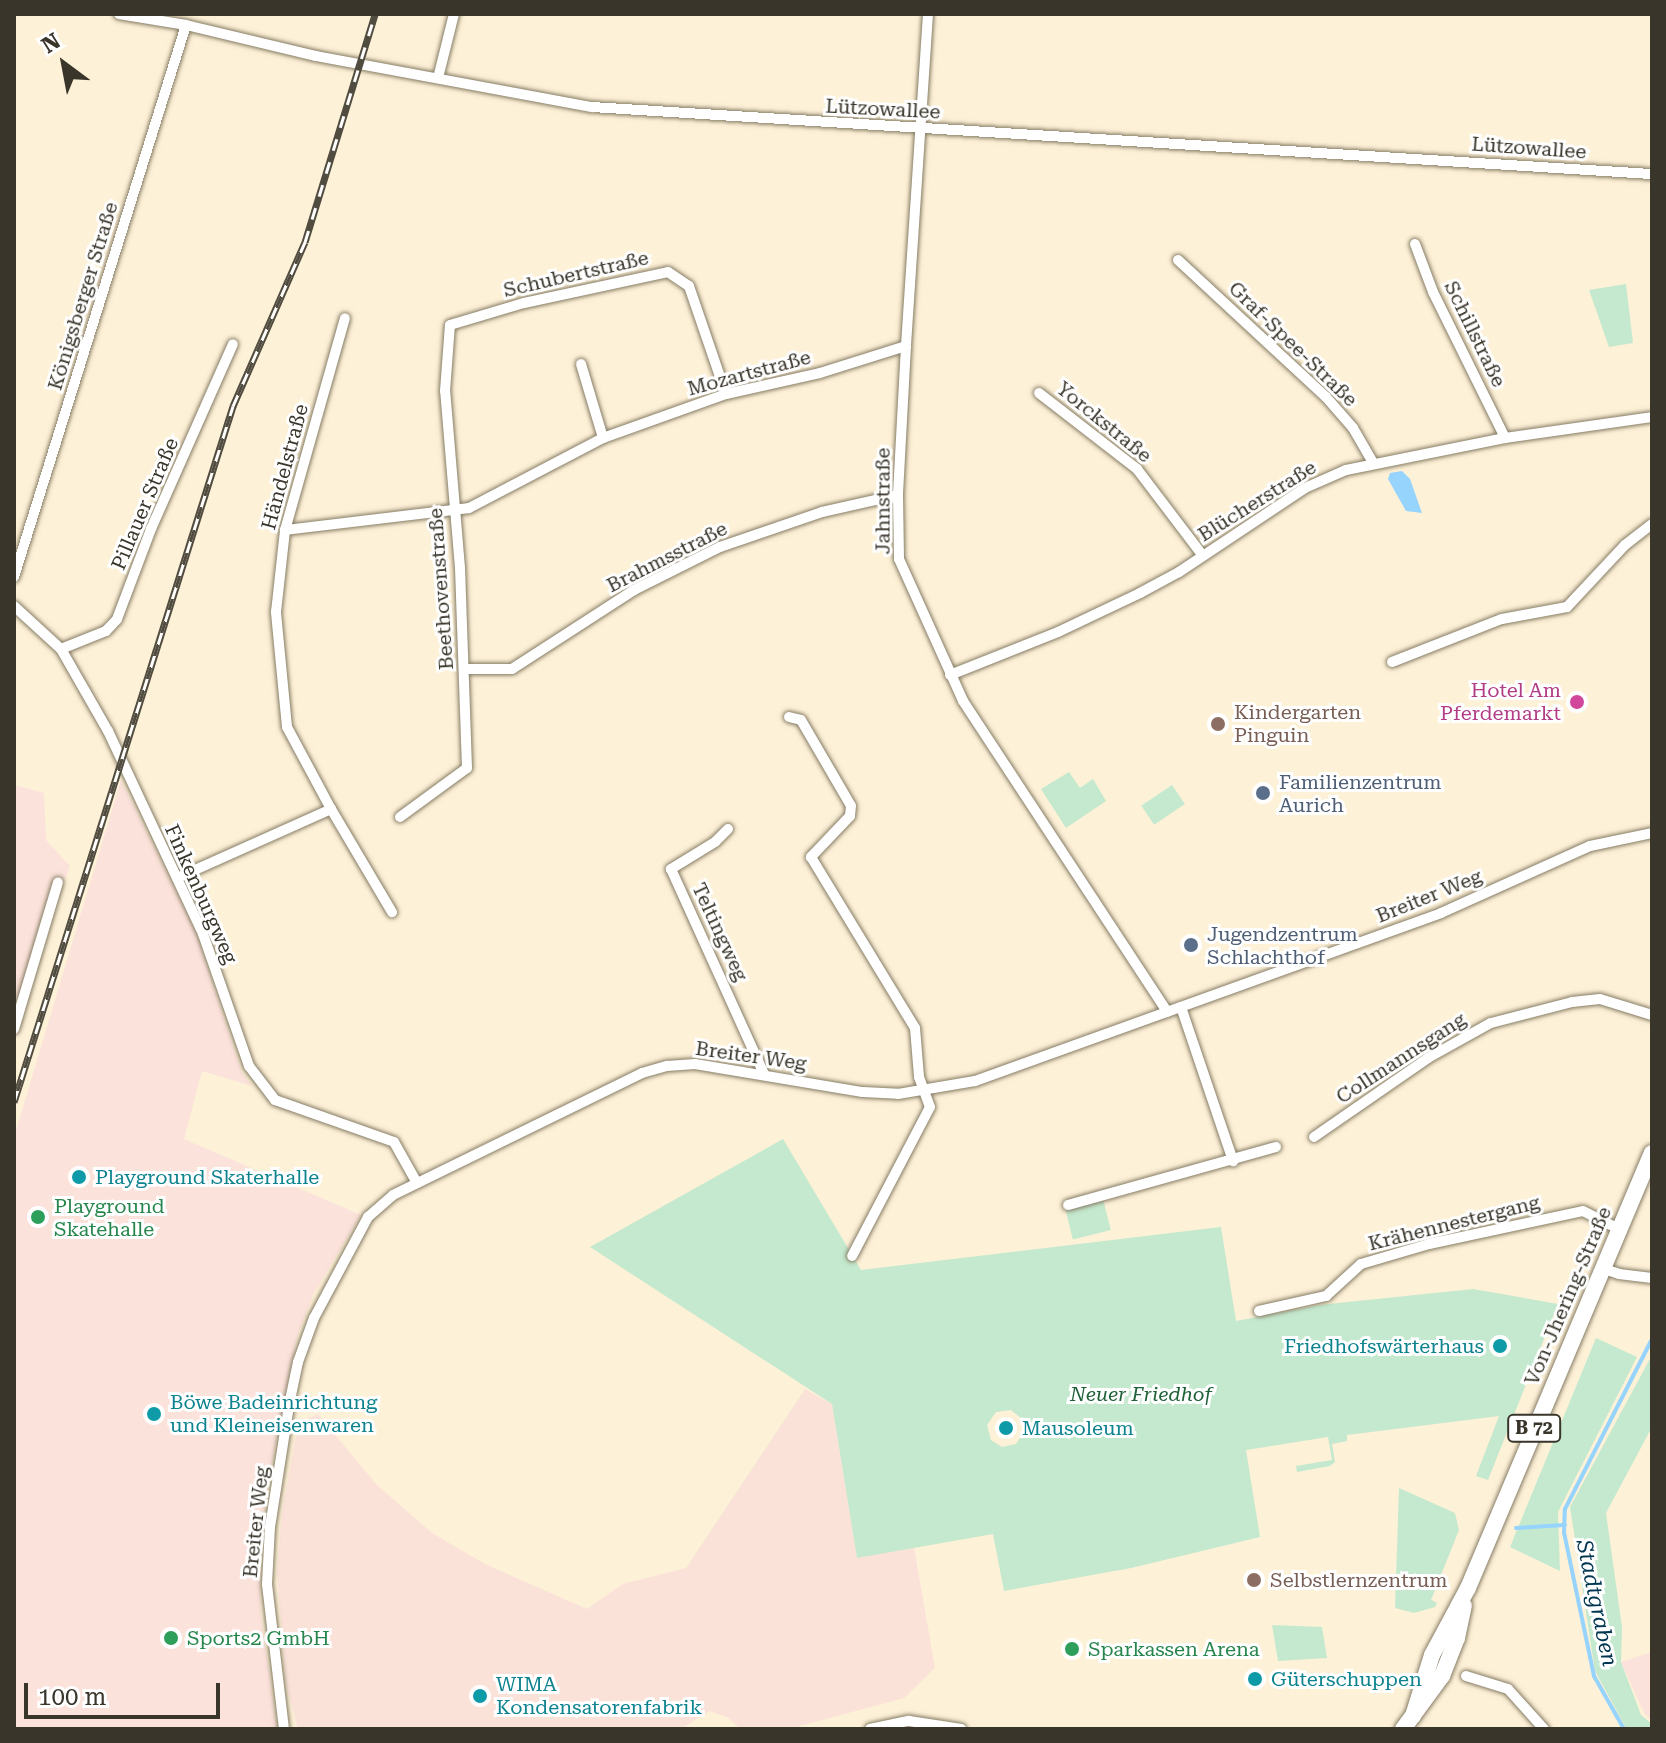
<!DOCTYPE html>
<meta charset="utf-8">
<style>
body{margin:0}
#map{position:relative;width:1666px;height:1743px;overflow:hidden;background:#fdf1d7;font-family:"Roboto Serif",serif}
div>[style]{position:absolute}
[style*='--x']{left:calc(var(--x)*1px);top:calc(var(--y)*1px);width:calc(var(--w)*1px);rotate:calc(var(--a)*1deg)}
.commercial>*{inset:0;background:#fbe2da}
.industrial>*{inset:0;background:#fbe2d9}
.green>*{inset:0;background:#c4e9ce;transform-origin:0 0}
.water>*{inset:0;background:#96d3fd}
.stream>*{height:4px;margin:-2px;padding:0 2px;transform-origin:2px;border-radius:2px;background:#96d3fd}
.roads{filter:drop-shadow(0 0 2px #867c65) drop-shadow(0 0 2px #867c65)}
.minor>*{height:10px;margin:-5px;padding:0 5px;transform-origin:5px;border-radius:5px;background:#fff}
.primary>*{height:16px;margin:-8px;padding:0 8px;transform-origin:8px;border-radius:8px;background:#fff}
.rail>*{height:7px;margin-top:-3.5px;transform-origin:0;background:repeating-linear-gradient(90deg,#fff 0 12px,#514c40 0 24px);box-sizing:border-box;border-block:2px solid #514c40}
.dots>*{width:22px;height:22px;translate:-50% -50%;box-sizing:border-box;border:4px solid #fff;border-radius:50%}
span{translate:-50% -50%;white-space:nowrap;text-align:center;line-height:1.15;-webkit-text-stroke:6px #fff;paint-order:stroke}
.shield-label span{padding:2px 6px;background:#fff;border:2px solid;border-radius:6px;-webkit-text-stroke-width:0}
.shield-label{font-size:18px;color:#39352b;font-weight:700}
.street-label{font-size:20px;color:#39352b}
.hotel-label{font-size:20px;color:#b23c85}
.right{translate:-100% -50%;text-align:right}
.education-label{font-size:20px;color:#785e54}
.left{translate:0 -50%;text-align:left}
.service-label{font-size:20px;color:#4e5e75}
.culture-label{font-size:20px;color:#0d838f}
.leisure-label{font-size:20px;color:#27864d}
.park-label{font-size:20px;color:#1f6139;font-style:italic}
.water-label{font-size:22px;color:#013550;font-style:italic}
.frame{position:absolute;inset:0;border:16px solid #39352b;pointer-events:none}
.north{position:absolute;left:24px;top:24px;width:80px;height:80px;-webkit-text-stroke:6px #fff;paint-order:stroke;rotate:328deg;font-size:22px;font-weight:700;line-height:32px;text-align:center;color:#39352b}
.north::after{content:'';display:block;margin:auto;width:28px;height:36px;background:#39352b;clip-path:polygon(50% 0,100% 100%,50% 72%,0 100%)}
.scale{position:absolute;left:24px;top:1683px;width:196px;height:36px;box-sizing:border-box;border:4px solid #39352b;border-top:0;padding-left:10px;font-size:24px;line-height:28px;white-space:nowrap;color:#39352b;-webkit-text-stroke:6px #fff;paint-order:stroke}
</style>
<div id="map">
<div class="commercial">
<div style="clip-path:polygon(121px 780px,196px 932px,242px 1073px,252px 1086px,202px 1071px,184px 1139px,361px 1215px,314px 1293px,298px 1334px,272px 1462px,261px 1533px,260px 1607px,277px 1729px,14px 1729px,14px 1137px)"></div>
<div style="clip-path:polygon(14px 785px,44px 793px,46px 840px,70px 866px,14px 1023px)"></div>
<div style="clip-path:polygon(1652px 1652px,1652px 1721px,1644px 1713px,1621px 1662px)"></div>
</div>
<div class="industrial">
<div style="clip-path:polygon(805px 1389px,832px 1404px,857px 1557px,914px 1548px,935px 1668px,904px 1698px,789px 1729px,740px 1729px,729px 1718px,709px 1711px,681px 1729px,298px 1729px,286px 1684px,277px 1572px,282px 1514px,298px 1423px,318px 1414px,376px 1484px,432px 1533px,485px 1564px,587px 1609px,623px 1584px,686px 1568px)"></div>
</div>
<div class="green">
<div style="clip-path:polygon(1626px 284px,1633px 343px,1609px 347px,1589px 290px)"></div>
<div style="clip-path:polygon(1069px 772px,1080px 788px,1093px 779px,1106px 801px,1066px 828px,1041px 789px)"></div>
<div style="left:1172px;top:785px;width:23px;height:37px;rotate:56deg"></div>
<div style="clip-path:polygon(evenodd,783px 1139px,861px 1270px,1221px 1227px,1236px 1321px,1319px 1305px,1473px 1289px,1558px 1304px,1488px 1480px,1476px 1476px,1499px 1416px,1347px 1435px,1347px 1441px,1332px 1444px,1335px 1462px,1330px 1466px,1297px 1472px,1296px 1466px,1332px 1460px,1328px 1437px,1246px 1450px,1260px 1537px,1131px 1568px,1004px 1591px,993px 1534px,857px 1558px,832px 1404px,590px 1247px,783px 1139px,1011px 1410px,1022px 1419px,1024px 1431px,1016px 1444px,1002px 1447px,991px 1440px,987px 1425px,996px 1412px,1011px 1410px)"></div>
<div style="left:1103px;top:1199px;width:32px;height:39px;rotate:76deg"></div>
<div style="clip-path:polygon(1596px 1338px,1637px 1357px,1558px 1512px,1560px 1571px,1510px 1547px)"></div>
<div style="clip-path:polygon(1652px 1355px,1652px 1427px,1606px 1513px,1622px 1627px,1621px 1662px,1641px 1715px,1652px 1724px,1652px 1729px,1622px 1729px,1625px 1726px,1595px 1671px,1570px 1507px)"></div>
<div style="clip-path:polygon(1399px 1488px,1455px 1513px,1459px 1530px,1431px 1600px,1437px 1603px,1435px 1607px,1414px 1613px,1395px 1608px)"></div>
<div style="clip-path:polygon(1272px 1625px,1322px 1627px,1327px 1658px,1278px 1661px)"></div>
</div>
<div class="water">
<div style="clip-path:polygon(1402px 471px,1410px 479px,1422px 513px,1406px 511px,1388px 479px,1390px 473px)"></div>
</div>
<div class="stream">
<div style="--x:1516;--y:1528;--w:49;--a:-3.5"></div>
<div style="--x:1624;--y:1729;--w:61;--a:-119.5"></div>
<div style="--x:1594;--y:1676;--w:146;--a:-101.8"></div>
<div style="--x:1564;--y:1533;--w:24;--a:-88"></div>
<div style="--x:1565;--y:1509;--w:191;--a:-62.9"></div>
</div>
<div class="roads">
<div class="minor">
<div style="--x:119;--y:14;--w:68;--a:9.3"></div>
<div style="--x:186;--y:25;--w:134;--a:13.4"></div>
<div style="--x:316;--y:56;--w:281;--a:10.5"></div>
<div style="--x:592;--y:107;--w:1062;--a:3.62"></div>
<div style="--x:928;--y:14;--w:333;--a:93.8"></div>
<div style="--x:906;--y:346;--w:149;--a:93.1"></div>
<div style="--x:898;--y:495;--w:64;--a:89.1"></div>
<div style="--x:899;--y:559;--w:156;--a:65.7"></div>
<div style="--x:963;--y:701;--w:372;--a:56.7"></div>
<div style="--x:438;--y:78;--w:66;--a:-76"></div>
<div style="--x:1415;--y:244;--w:51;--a:69.4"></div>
<div style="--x:1433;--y:292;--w:163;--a:63.7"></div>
<div style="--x:1178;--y:260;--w:202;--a:42.8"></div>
<div style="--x:1326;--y:397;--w:41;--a:48.9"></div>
<div style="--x:1353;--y:428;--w:39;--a:60"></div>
<div style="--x:581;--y:364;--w:77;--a:73.4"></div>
<div style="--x:1039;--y:393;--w:124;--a:37.8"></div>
<div style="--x:1137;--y:469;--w:109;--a:52.8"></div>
<div style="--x:285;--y:530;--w:185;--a:-6.8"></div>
<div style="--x:469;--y:508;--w:151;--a:-27.6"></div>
<div style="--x:603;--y:438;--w:131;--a:-19.7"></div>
<div style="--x:726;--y:394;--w:96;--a:-12.6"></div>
<div style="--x:820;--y:373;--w:90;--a:-17.4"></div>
<div style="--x:14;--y:577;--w:578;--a:-72.69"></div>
<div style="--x:14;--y:606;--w:64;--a:42.5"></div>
<div style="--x:61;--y:649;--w:95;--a:60.2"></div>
<div style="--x:108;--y:731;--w:224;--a:64.9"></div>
<div style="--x:203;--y:934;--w:140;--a:70.8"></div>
<div style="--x:249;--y:1066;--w:43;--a:52.6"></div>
<div style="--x:275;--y:1100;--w:126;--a:19.4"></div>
<div style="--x:394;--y:1142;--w:47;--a:60.7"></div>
<div style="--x:61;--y:649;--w:48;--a:-21.8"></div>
<div style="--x:106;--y:631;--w:16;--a:-47"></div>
<div style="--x:117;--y:619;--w:96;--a:-69.3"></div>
<div style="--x:151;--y:529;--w:202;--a:-66.1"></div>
<div style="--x:1392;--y:662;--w:118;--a:-21.4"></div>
<div style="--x:1502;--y:619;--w:66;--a:-10.5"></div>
<div style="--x:1567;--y:607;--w:85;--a:-46.9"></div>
<div style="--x:1625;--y:545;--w:34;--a:-38"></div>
<div style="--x:464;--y:669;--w:48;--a:0"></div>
<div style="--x:512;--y:669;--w:145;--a:-32.9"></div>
<div style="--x:634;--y:590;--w:96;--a:-26.6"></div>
<div style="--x:720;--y:547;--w:108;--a:-18.9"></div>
<div style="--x:822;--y:512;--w:78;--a:-12.6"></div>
<div style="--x:950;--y:675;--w:116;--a:-21.7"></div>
<div style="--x:1058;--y:632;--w:91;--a:-25.4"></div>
<div style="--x:1140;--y:593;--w:44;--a:-28.3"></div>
<div style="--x:1179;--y:572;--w:151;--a:-33.7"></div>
<div style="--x:1305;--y:488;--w:45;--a:-23.7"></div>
<div style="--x:1346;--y:470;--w:162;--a:-11.4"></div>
<div style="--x:1505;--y:438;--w:148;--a:-8.1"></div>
<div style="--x:789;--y:717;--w:12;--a:14"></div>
<div style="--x:801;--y:720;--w:99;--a:59.8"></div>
<div style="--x:851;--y:806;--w:10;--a:96"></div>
<div style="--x:850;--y:816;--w:57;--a:133.6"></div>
<div style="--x:811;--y:857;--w:200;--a:58.7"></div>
<div style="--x:915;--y:1028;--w:49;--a:85.3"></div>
<div style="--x:919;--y:1077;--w:32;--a:70"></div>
<div style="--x:930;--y:1107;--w:168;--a:117.6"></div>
<div style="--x:331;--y:809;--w:120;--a:59.4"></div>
<div style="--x:400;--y:817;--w:83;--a:-36.2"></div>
<div style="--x:467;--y:768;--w:200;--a:-92"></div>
<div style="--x:460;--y:568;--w:178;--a:-94.8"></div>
<div style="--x:445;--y:391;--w:66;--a:-85.7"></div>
<div style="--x:450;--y:325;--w:77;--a:-16.6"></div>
<div style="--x:524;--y:303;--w:147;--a:-12.1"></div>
<div style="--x:668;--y:272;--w:25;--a:34"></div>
<div style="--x:689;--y:286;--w:114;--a:71.1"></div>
<div style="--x:728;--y:829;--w:18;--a:135"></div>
<div style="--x:715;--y:842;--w:52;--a:148.5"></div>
<div style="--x:671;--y:869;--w:225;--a:65.6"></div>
<div style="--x:177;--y:878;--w:169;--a:-24.1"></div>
<div style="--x:331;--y:809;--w:93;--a:-118.2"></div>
<div style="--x:287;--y:727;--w:116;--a:-95.5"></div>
<div style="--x:276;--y:612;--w:82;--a:-83.7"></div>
<div style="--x:285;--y:530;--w:220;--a:-74.2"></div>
<div style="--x:1181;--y:1007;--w:163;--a:71.3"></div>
<div style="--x:14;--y:1029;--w:153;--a:-73.3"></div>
<div style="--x:1314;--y:1137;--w:139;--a:-34.7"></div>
<div style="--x:1428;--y:1058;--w:72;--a:-29.1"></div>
<div style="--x:1491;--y:1023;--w:84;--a:-14.5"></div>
<div style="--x:1572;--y:1002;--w:28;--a:-6"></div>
<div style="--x:1600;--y:999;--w:54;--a:17.1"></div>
<div style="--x:1068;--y:1205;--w:216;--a:-15.6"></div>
<div style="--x:1601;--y:1268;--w:19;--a:18"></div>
<div style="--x:1619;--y:1274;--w:33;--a:7"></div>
<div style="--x:1259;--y:1311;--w:69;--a:-12.6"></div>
<div style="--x:1326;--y:1296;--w:47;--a:-42.4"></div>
<div style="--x:1361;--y:1264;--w:71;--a:-16.4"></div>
<div style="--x:1429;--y:1244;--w:157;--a:-12.1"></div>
<div style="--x:1583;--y:1211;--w:40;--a:26.6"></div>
<div style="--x:1466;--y:1676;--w:44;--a:17.2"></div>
<div style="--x:1508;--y:1689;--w:54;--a:48"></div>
<div style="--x:284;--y:1729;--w:146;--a:-96.7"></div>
<div style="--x:267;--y:1584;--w:57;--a:-87"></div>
<div style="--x:270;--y:1527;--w:123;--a:-81.1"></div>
<div style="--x:289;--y:1405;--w:44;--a:-78.2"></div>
<div style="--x:298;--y:1362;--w:47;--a:-70"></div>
<div style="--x:314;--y:1318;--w:115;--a:-61.9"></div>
<div style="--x:368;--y:1217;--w:33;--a:-41"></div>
<div style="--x:393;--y:1195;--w:277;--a:-26.1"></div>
<div style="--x:642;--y:1073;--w:26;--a:-16"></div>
<div style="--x:667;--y:1066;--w:28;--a:-4"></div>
<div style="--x:695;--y:1064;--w:170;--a:9.5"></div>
<div style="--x:863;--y:1092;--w:35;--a:3"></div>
<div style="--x:898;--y:1094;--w:78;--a:-9.6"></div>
<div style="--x:975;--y:1081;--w:495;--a:-19.8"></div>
<div style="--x:1441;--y:913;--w:163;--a:-24.2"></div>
<div style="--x:1590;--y:846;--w:63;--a:-11.8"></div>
<div style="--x:870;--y:1729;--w:40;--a:-12"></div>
<div style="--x:909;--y:1721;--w:53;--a:8.7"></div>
</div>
<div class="primary">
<div style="--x:1413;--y:1716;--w:64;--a:-72.7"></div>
<div style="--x:1432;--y:1655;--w:76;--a:-61.8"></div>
<div style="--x:1468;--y:1588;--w:472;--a:-67.1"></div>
<div style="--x:1403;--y:1729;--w:66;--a:-53.7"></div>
<div style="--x:1442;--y:1676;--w:41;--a:-68.5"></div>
<div style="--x:1457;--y:1638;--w:33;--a:-78"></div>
</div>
</div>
<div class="rail">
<div style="--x:14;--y:1102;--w:730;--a:-72.53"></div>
<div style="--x:233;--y:406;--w:179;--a:-66.3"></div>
<div style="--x:305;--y:242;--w:239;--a:-72.9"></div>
</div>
<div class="dots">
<div style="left:1577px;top:702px;background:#d1479c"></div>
<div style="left:1218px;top:724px;background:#8d6e63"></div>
<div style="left:1263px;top:793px;background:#5c6f8a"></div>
<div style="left:1191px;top:945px;background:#5c6f8a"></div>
<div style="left:79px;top:1177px;background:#0f9aa8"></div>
<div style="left:38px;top:1217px;background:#2e9e5b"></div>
<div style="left:1500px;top:1346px;background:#0f9aa8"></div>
<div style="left:154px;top:1414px;background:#0f9aa8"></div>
<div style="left:1006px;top:1428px;background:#0f9aa8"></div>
<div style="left:1254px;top:1580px;background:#8d6e63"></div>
<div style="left:171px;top:1638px;background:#2e9e5b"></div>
<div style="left:1072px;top:1649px;background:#2e9e5b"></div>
<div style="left:1255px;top:1679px;background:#0f9aa8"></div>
<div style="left:480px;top:1696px;background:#0f9aa8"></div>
</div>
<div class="shield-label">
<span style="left:1534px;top:1428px">B 72</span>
</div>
<div class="street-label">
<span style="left:883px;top:109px;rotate:3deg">Lützowallee</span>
<span style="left:1529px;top:148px;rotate:4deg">Lützowallee</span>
<span style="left:576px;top:274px;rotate:-13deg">Schubertstraße</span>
<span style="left:83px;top:296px;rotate:-73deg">Königsberger Straße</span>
<span style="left:1475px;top:334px;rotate:64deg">Schillstraße</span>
<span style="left:1293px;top:344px;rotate:44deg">Graf-Spee-Straße</span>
<span style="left:749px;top:373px;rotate:-15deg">Mozartstraße</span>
<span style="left:1104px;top:422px;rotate:39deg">Yorckstraße</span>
<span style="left:285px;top:467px;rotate:-75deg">Händelstraße</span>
<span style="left:883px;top:501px;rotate:-90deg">Jahnstraße</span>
<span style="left:1257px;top:501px;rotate:-32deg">Blücherstraße</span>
<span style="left:145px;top:504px;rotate:-67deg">Pillauer Straße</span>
<span style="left:667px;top:557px;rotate:-27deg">Brahmsstraße</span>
<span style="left:441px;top:589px;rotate:-94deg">Beethovenstraße</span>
<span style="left:201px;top:894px;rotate:66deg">Finkenburgweg</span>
<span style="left:1429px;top:896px;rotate:-22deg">Breiter Weg</span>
<span style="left:720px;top:932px;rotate:65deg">Teltingweg</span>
<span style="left:751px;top:1056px;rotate:8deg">Breiter Weg</span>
<span style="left:1401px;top:1058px;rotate:-33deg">Collmannsgang</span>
<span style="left:1454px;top:1223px;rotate:-14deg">Krähennestergang</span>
<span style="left:1568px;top:1296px;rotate:-67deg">Von-Jhering-Straße</span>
<span style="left:256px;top:1522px;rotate:-84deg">Breiter Weg</span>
</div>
<div class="hotel-label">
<span class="right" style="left:1561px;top:702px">Hotel Am<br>Pferdemarkt</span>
</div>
<div class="education-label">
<span class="left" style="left:1234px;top:724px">Kindergarten<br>Pinguin</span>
<span class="left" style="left:1270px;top:1580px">Selbstlernzentrum</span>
</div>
<div class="service-label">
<span class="left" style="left:1279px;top:794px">Familienzentrum<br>Aurich</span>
<span class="left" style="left:1207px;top:946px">Jugendzentrum<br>Schlachthof</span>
</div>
<div class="culture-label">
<span class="left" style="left:95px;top:1177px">Playground Skaterhalle</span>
<span class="right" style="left:1484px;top:1346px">Friedhofswärterhaus</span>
<span class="left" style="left:170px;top:1414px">Böwe Badeinrichtung<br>und Kleineisenwaren</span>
<span class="left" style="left:1022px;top:1428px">Mausoleum</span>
<span class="left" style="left:1271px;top:1679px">Güterschuppen</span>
<span class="left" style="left:496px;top:1696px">WIMA<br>Kondensatorenfabrik</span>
</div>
<div class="leisure-label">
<span class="left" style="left:54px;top:1218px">Playground<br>Skatehalle</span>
<span class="left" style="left:187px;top:1638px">Sports2 GmbH</span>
<span class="left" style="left:1088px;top:1649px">Sparkassen Arena</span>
</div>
<div class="park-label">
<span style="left:1141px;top:1394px">Neuer Friedhof</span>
</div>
<div class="water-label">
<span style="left:1597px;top:1603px;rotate:78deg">Stadtgraben</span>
</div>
<div class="frame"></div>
<div class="north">N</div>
<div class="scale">100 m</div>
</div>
